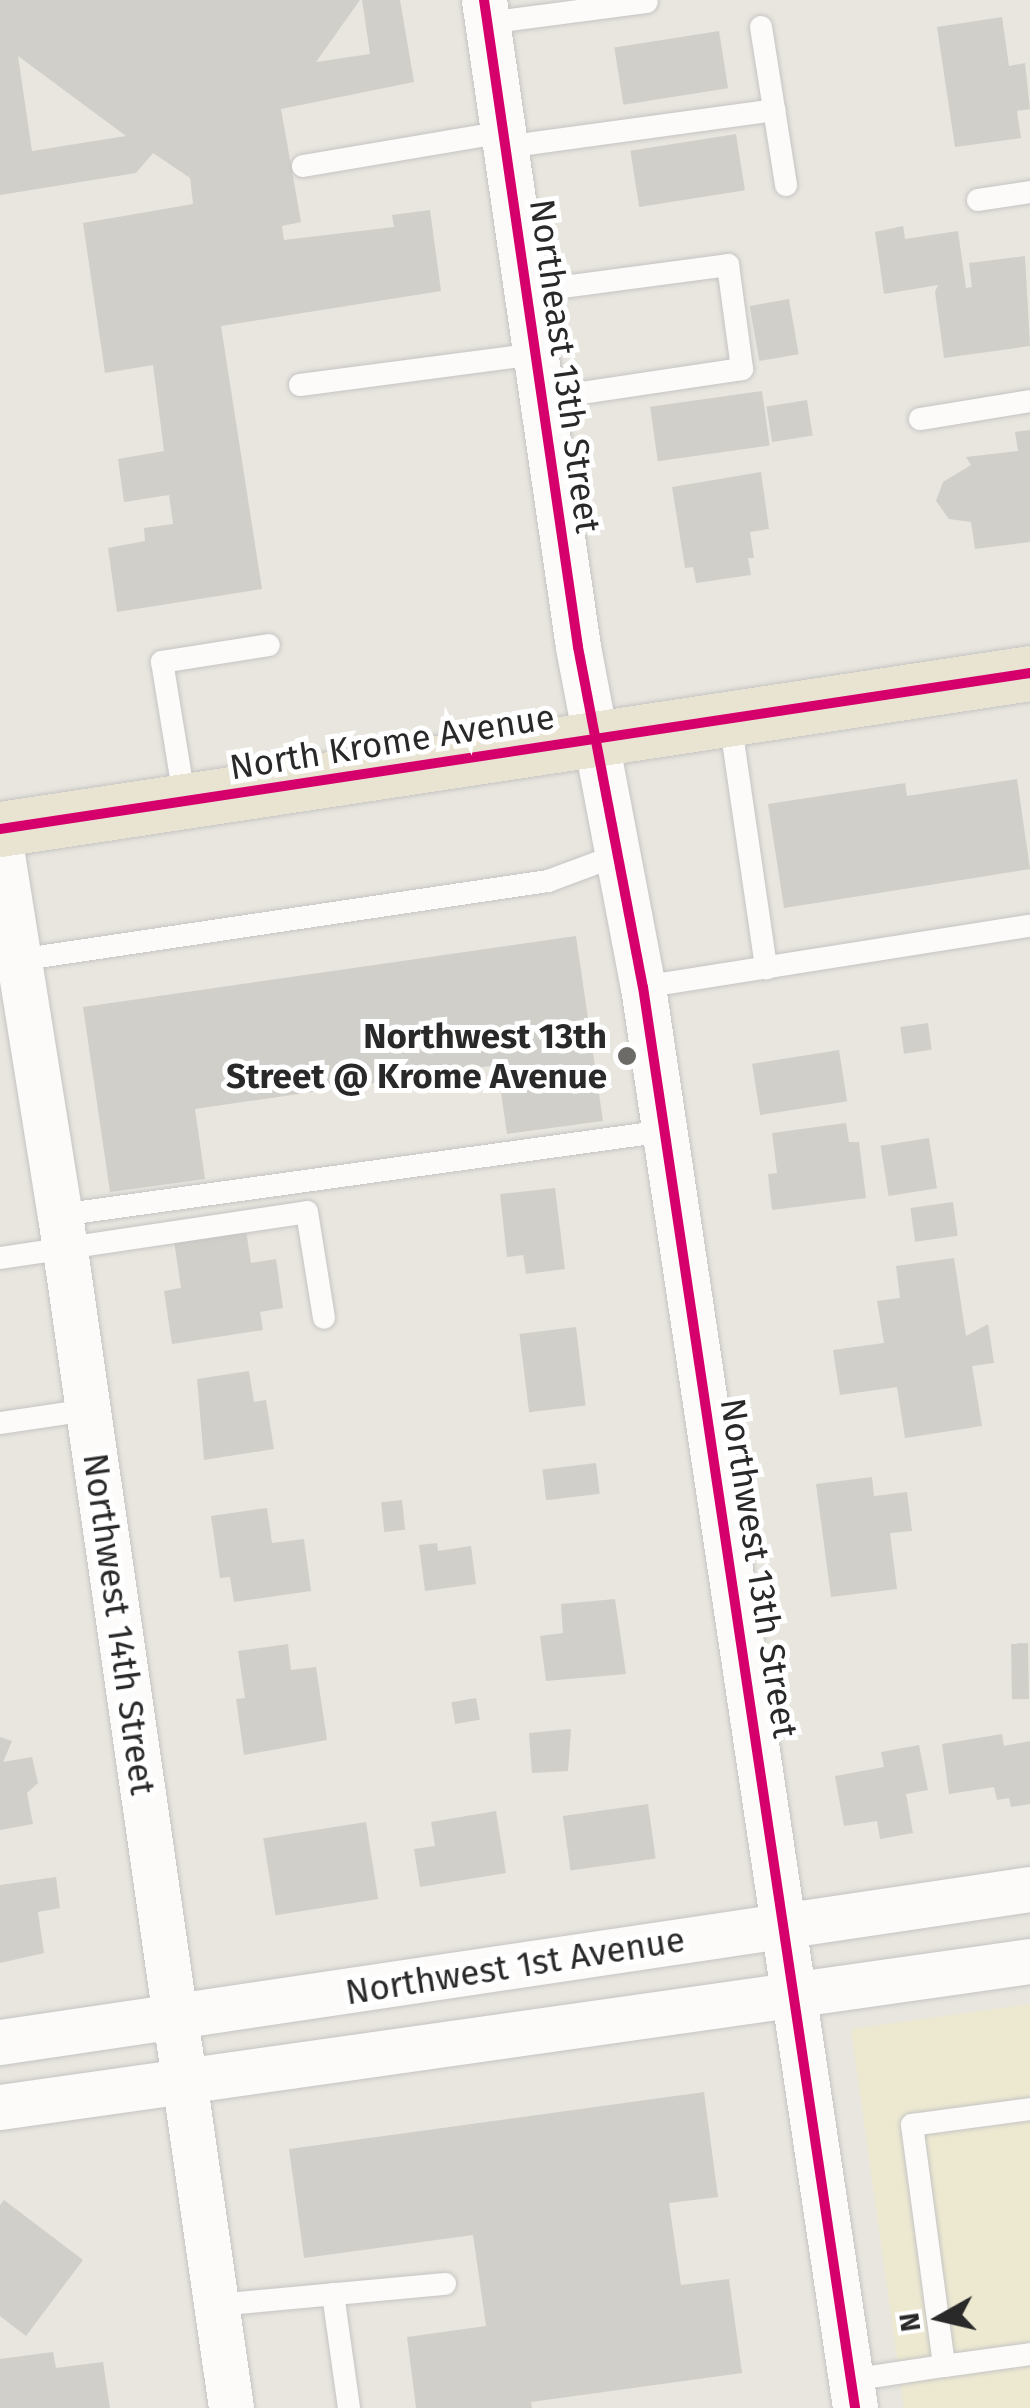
<!DOCTYPE html>
<style>
body{margin:0}
#map{position:relative;width:1030px;height:2408px;overflow:hidden;background:#e8e6de;font-family:"Fira Sans",sans-serif}
div>[style]{position:absolute}
[style*='--x']{left:calc(var(--x)*1px);top:calc(var(--y)*1px);width:calc(var(--w)*1px);rotate:calc(var(--a)*1deg)}
.education>*{inset:0;background:#ede9d1}
.building>*{inset:0;background:#d1cfc9;transform-origin:0 0}
.roads{filter:drop-shadow(0 0 2px #c5c4c4) drop-shadow(0 0 2px #c5c4c4)}
.service>*{height:22px;margin:-11px;padding:0 11px;transform-origin:11px;border-radius:11px;background:#fcfbfa}
.minor>*{height:45px;margin:-22.5px;padding:0 22.5px;transform-origin:22.5px;border-radius:22.5px;background:#fcfbfa}
.trunk>*{height:55px;margin:-27.5px;padding:0 27.5px;transform-origin:27.5px;border-radius:27.5px;background:#e8e4d1}
.cycleway>*{height:10px;margin:-5px;padding:0 5px;transform-origin:5px;border-radius:5px;background:#d6006c}
.dots>*{width:28px;height:28px;translate:-50% -50%;box-sizing:border-box;border:5px solid #fff;border-radius:50%}
span{translate:-50% -50%;white-space:nowrap;text-align:center;line-height:1.15;-webkit-text-stroke:10px #fff;paint-order:stroke}
.street-label{font-size:35px;color:#292929}
.poi-label{font-size:35px;color:#292929;font-weight:700}
.right{translate:-100% -50%;text-align:right}
.north{position:absolute;left:890px;top:2268px;width:100px;height:100px;-webkit-text-stroke:8px #fff;paint-order:stroke;rotate:262deg;font-size:28px;font-weight:700;line-height:40px;text-align:center;color:#292929}
.north::after{content:'';display:block;margin:auto;width:35px;height:45px;background:#292929;clip-path:polygon(50% 0,100% 100%,50% 72%,0 100%)}
</style>
<div id="map">
<div class="education">
<div style="clip-path:polygon(1030px 2004px,1030px 2408px,904px 2408px,851px 2029px)"></div>
</div>
<div class="building">
<div style="clip-path:polygon(evenodd,0 0,360px 0,316px 62px,370px 54px,362px 0,400px 0,414px 82px,281px 109px,301px 222px,282px 226px,284px 240px,394px 227px,392px 215px,430px 210px,441px 291px,221px 326px,262px 589px,117px 612px,108px 548px,145px 541px,144px 528px,173px 524px,169px 495px,124px 502px,118px 459px,164px 451px,153px 365px,105px 373px,83px 223px,193px 204px,190px 178px,153px 153px,136px 173px,0 195px,0 0,18px 56px,126px 136px,32px 151px,18px 56px)"></div>
<div style="clip-path:polygon(1002px 17px,1009px 66px,1025px 63px,1030px 109px,1017px 111px,1021px 138px,955px 147px,937px 27px)"></div>
<div style="left:719px;top:31px;width:58px;height:106px;rotate:81deg"></div>
<div style="left:736px;top:134px;width:57px;height:107px;rotate:81deg"></div>
<div style="clip-path:polygon(903px 226px,905px 239px,958px 231px,966px 288px,972px 287px,969px 263px,1025px 256px,1030px 346px,944px 358px,935px 292px,938px 285px,884px 294px,875px 232px)"></div>
<div style="left:789px;top:299px;width:56px;height:40px;rotate:80deg"></div>
<div style="left:762px;top:391px;width:55px;height:113px;rotate:82deg"></div>
<div style="left:807px;top:400px;width:36px;height:41px;rotate:81deg"></div>
<div style="clip-path:polygon(1030px 430px,1030px 542px,975px 549px,971px 522px,949px 519px,936px 501px,943px 482px,971px 465px,966px 457px,1018px 451px,1015px 432px)"></div>
<div style="clip-path:polygon(761px 472px,769px 529px,750px 532px,754px 558px,748px 558px,751px 575px,696px 583px,693px 567px,685px 568px,672px 487px)"></div>
<div style="clip-path:polygon(1017px 779px,1030px 869px,784px 908px,768px 804px,905px 783px,907px 796px)"></div>
<div style="clip-path:polygon(576px 936px,603px 1121px,507px 1134px,497px 1065px,195px 1109px,205px 1179px,110px 1192px,83px 1007px)"></div>
<div style="left:928px;top:1023px;width:27px;height:28px;rotate:82deg"></div>
<div style="left:839px;top:1050px;width:52px;height:88px;rotate:81deg"></div>
<div style="clip-path:polygon(846px 1123px,849px 1142px,859px 1142px,866px 1198px,772px 1210px,768px 1174px,777px 1173px,772px 1133px)"></div>
<div style="left:929px;top:1138px;width:51px;height:49px;rotate:81deg"></div>
<div style="clip-path:polygon(555px 1188px,565px 1269px,526px 1274px,523px 1255px,507px 1257px,500px 1194px)"></div>
<div style="left:953px;top:1202px;width:34px;height:43px;rotate:82deg"></div>
<div style="clip-path:polygon(246px 1230px,251px 1263px,276px 1259px,283px 1308px,260px 1312px,263px 1330px,172px 1344px,164px 1291px,181px 1288px,174px 1241px)"></div>
<div style="clip-path:polygon(954px 1258px,966px 1336px,988px 1324px,994px 1363px,972px 1366px,982px 1426px,905px 1438px,897px 1387px,840px 1395px,833px 1350px,884px 1343px,877px 1301px,900px 1298px,896px 1266px)"></div>
<div style="left:576px;top:1327px;width:79px;height:57px;rotate:83deg"></div>
<div style="clip-path:polygon(249px 1371px,254px 1402px,266px 1400px,274px 1449px,204px 1460px,197px 1379px)"></div>
<div style="left:596px;top:1463px;width:31px;height:54px;rotate:83deg"></div>
<div style="clip-path:polygon(872px 1477px,874px 1496px,907px 1492px,912px 1531px,890px 1533px,897px 1589px,831px 1597px,816px 1484px)"></div>
<div style="left:402px;top:1500px;width:30px;height:21px;rotate:84deg"></div>
<div style="clip-path:polygon(267px 1508px,272px 1543px,304px 1539px,311px 1591px,234px 1602px,230px 1577px,220px 1578px,211px 1516px)"></div>
<div style="clip-path:polygon(437px 1543px,438px 1551px,471px 1546px,476px 1584px,425px 1591px,419px 1545px)"></div>
<div style="clip-path:polygon(615px 1599px,626px 1674px,546px 1681px,540px 1636px,563px 1633px,561px 1604px)"></div>
<div style="left:1028px;top:1643px;width:56px;height:17px;rotate:89deg"></div>
<div style="clip-path:polygon(288px 1644px,291px 1670px,316px 1667px,327px 1740px,244px 1755px,236px 1699px,245px 1698px,238px 1651px)"></div>
<div style="left:476px;top:1698px;width:22px;height:25px;rotate:80deg"></div>
<div style="clip-path:polygon(571px 1729px,568px 1771px,532px 1773px,529px 1733px)"></div>
<div style="clip-path:polygon(1002px 1734px,1004px 1746px,1030px 1741px,1030px 1804px,1011px 1807px,1009px 1798px,997px 1800px,994px 1787px,949px 1794px,942px 1744px)"></div>
<div style="clip-path:polygon(0 1737px,12px 1741px,3px 1762px,32px 1757px,38px 1783px,27px 1793px,33px 1824px,0 1830px)"></div>
<div style="clip-path:polygon(919px 1745px,928px 1790px,906px 1794px,913px 1833px,880px 1839px,877px 1821px,844px 1826px,835px 1776px,884px 1767px,881px 1752px)"></div>
<div style="left:648px;top:1804px;width:55px;height:86px;rotate:82deg"></div>
<div style="clip-path:polygon(496px 1811px,506px 1873px,420px 1887px,414px 1849px,435px 1846px,431px 1822px)"></div>
<div style="left:366px;top:1822px;width:78px;height:104px;rotate:81deg"></div>
<div style="clip-path:polygon(56px 1877px,60px 1908px,38px 1912px,44px 1953px,0 1963px,0 1885px)"></div>
<div style="clip-path:polygon(704px 2092px,718px 2197px,669px 2203px,681px 2285px,729px 2279px,742px 2373px,531px 2402px,532px 2408px,416px 2408px,407px 2337px,486px 2326px,473px 2235px,304px 2258px,289px 2149px)"></div>
<div style="clip-path:polygon(4px 2200px,83px 2260px,26px 2336px,0 2316px,0 2205px)"></div>
<div style="clip-path:polygon(53px 2352px,56px 2368px,103px 2362px,110px 2408px,0 2408px,0 2359px)"></div>
</div>
<div class="roads">
<div class="service">
<div style="--x:487;--y:23;--w:161;--a:-7.5"></div>
<div style="--x:761;--y:27;--w:160;--a:81"></div>
<div style="--x:505;--y:147;--w:272;--a:-7.8"></div>
<div style="--x:303;--y:166;--w:203;--a:-9.6"></div>
<div style="--x:978;--y:200;--w:53;--a:-8.7"></div>
<div style="--x:526;--y:292;--w:204;--a:-7.6"></div>
<div style="--x:728;--y:265;--w:105;--a:82.3"></div>
<div style="--x:742;--y:369;--w:202;--a:171.5"></div>
<div style="--x:300;--y:385;--w:237;--a:-7.5"></div>
<div style="--x:920;--y:419;--w:111;--a:-9.3"></div>
<div style="--x:730;--y:720;--w:251;--a:81.7"></div>
<div style="--x:185;--y:802;--w:142;--a:-99.3"></div>
<div style="--x:162;--y:662;--w:108;--a:-9"></div>
<div style="--x:18;--y:960;--w:536;--a:-8.48"></div>
<div style="--x:548;--y:881;--w:75;--a:-20.4"></div>
<div style="--x:643;--y:987;--w:392;--a:-9"></div>
<div style="--x:60;--y:1215;--w:611;--a:-7.9"></div>
<div style="--x:0;--y:1258;--w:310;--a:-8.5"></div>
<div style="--x:307;--y:1212;--w:107;--a:80.9"></div>
<div style="--x:0;--y:1423;--w:89;--a:-8.4"></div>
<div style="--x:1030;--y:2109;--w:119;--a:172.3"></div>
<div style="--x:912;--y:2125;--w:243;--a:82.4"></div>
<div style="--x:944;--y:2366;--w:87;--a:-7.9"></div>
<div style="--x:333;--y:2294;--w:115;--a:82"></div>
<div style="--x:217;--y:2305;--w:229;--a:-5.3"></div>
<div style="--x:851;--y:2380;--w:94;--a:-8.6"></div>
</div>
<div class="minor">
<div style="--x:484;--y:0;--w:654;--a:81.73"></div>
<div style="--x:578;--y:647;--w:346;--a:79.2"></div>
<div style="--x:643;--y:987;--w:1437;--a:81.51"></div>
<div style="--x:0;--y:842;--w:378;--a:80.9"></div>
<div style="--x:60;--y:1215;--w:1205;--a:81.84"></div>
<div style="--x:0;--y:2042;--w:1041;--a:-8.45"></div>
<div style="--x:0;--y:2107;--w:1040;--a:-8.07"></div>
</div>
<div class="trunk">
<div style="--x:0;--y:829;--w:1042;--a:-8.61"></div>
</div>
</div>
<div class="cycleway">
<div style="--x:484;--y:0;--w:654;--a:81.73"></div>
<div style="--x:578;--y:647;--w:346;--a:79.2"></div>
<div style="--x:643;--y:987;--w:1437;--a:81.51"></div>
<div style="--x:0;--y:829;--w:1042;--a:-8.61"></div>
</div>
<div class="dots">
<div style="left:627px;top:1056px;background:#6c6b68"></div>
</div>
<div class="street-label">
<span style="left:565px;top:366px;rotate:82deg">Northeast 13th Street</span>
<span style="left:392px;top:742px;rotate:-9deg">North Krome Avenue</span>
<span style="left:759px;top:1568px;rotate:81deg">Northwest 13th Street</span>
<span style="left:119px;top:1624px;rotate:82deg">Northwest 14th Street</span>
<span style="left:515px;top:1966px;rotate:-9deg">Northwest 1st Avenue</span>
</div>
<div class="poi-label">
<span class="right" style="left:607px;top:1056px">Northwest 13th<br>Street @ Krome Avenue</span>
</div>
<div class="north">N</div>
</div>
